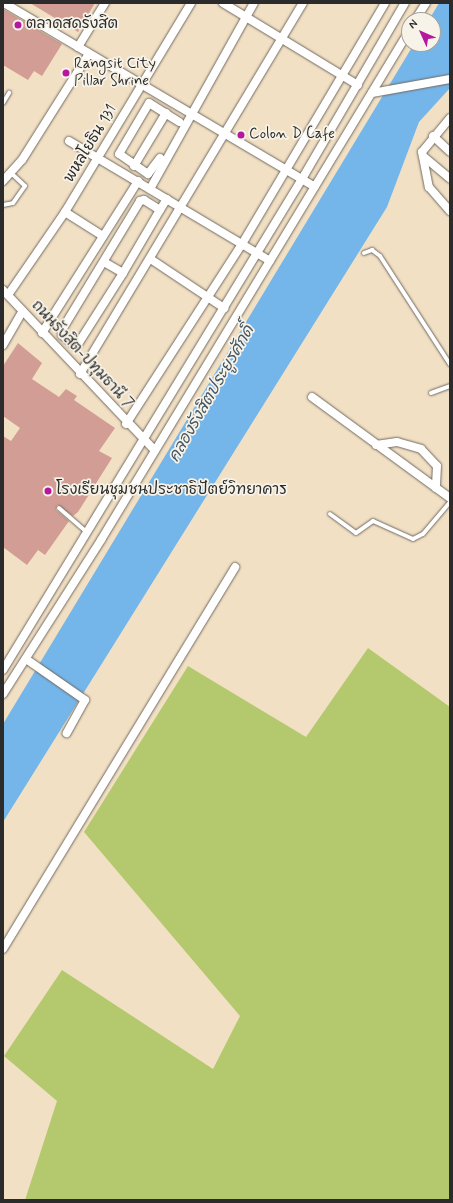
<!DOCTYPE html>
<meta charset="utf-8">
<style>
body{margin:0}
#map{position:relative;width:453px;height:1203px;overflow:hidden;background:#f2e0c4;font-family:Mynerve,"Playpen Sans Thai",sans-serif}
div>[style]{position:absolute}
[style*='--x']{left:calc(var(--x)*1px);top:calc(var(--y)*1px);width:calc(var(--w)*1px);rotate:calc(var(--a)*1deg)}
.green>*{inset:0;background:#b4c96e}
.water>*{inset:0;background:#75b6ea}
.building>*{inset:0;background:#d29d94}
.roads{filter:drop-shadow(0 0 1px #716a61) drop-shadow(0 0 1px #716a61)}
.service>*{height:4px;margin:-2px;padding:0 2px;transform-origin:2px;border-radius:2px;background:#fff}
.minor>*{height:8px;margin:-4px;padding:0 4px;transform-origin:4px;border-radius:4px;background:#fff}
.dots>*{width:11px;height:11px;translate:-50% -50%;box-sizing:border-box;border:2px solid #f7f3e8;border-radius:50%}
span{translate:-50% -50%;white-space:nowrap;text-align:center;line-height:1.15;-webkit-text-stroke:3.5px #f7f3e8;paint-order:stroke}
.poi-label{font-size:15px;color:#2b2b2b}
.left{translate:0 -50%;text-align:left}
.street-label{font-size:15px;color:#2b2b2b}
.water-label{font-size:16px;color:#415564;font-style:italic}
.frame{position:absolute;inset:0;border:4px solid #2b2b2b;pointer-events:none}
.north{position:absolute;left:401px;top:12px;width:40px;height:40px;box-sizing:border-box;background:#f7f3e8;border:1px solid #a5a39c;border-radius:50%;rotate:315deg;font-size:11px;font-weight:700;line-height:16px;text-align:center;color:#2b2b2b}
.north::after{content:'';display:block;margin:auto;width:14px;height:18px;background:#b5179e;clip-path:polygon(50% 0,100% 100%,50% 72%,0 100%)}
</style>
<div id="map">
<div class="green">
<div style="clip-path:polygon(368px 648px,450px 707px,450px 1200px,25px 1200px,57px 1101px,4px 1056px,62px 970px,213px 1069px,240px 1016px,84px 832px,188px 666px,306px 737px)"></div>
</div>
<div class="water">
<div style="clip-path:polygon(439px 3px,450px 3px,450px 88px,419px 122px,387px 207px,3px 822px,3px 724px,414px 44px,433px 44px,433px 20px,429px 20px)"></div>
</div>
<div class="building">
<div style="clip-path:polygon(30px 3px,95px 3px,78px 32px)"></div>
<div style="clip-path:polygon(3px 9px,62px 44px,42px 76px,34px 71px,28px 80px,3px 65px)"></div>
<div style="clip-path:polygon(18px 343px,42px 363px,32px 379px,59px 397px,66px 389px,77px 396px,74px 400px,115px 428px,99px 451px,112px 458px,78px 512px,73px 516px,57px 505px,56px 510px,69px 521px,45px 555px,38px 550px,27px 565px,3px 547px,3px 436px,11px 441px,20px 428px,3px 416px,3px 366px)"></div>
</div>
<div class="roads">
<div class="service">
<div style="--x:3;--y:103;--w:12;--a:-59"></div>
<div style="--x:3;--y:205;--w:10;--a:-11"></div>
<div style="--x:13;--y:203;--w:21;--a:-55"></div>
<div style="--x:25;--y:186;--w:19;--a:-137"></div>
<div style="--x:364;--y:253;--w:9;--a:-21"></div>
<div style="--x:372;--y:250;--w:10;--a:37"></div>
<div style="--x:380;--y:256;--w:129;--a:57.1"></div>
<div style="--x:431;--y:393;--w:20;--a:-20"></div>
<div style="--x:59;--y:508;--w:37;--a:41"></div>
<div style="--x:330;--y:514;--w:32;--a:36"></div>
<div style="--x:356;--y:533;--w:21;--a:-35"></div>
<div style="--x:373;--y:521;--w:44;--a:24.2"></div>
<div style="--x:413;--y:539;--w:11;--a:-27"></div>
<div style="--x:423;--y:534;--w:42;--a:-49.8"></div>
</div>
<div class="minor">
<div style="--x:4;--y:3;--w:361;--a:30.6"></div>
<div style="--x:223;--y:3;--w:158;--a:31.3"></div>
<div style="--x:415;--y:20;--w:20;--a:-57"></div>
<div style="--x:78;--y:47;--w:52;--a:-58.5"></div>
<div style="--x:372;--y:93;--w:79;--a:-10.2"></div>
<div style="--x:450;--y:118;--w:44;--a:129.5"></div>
<div style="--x:422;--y:152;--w:36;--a:79"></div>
<div style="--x:429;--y:187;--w:32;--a:49"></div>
<div style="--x:433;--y:136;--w:23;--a:43"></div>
<div style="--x:69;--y:141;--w:234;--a:30.8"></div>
<div style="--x:423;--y:156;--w:35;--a:40"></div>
<div style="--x:160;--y:158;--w:20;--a:127"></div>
<div style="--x:148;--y:174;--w:35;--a:-145"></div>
<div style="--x:119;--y:154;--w:59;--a:-59.5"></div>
<div style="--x:149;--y:103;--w:36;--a:32"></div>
<div style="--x:134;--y:166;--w:62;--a:-58.9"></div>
<div style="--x:3;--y:181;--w:28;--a:-48"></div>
<div style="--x:22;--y:160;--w:124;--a:-57.8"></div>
<div style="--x:150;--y:189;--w:213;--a:-60.8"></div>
<div style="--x:160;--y:210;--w:19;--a:-148"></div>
<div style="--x:144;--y:200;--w:4;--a:166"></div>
<div style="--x:140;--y:201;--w:151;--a:121.2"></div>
<div style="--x:62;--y:330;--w:5;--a:90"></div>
<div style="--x:62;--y:335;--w:16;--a:40"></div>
<div style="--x:74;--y:345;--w:4;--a:-14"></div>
<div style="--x:78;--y:344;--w:84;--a:-57.6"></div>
<div style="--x:123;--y:273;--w:73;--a:-59.6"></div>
<div style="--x:160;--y:210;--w:13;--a:-58"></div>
<div style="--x:65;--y:212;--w:45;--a:32.3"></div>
<div style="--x:152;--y:260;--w:87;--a:33.7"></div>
<div style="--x:104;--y:262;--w:22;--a:30"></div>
<div style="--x:3;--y:290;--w:221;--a:46.6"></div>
<div style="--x:8;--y:295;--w:101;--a:-55.5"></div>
<div style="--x:65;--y:212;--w:244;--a:-58.9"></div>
<div style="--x:42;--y:333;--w:180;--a:-57.7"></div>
<div style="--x:3;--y:345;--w:39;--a:-60"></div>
<div style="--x:80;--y:374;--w:433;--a:-59"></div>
<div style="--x:312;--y:397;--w:171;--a:36.2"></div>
<div style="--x:126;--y:424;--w:214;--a:-57.2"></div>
<div style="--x:242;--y:244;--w:280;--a:-59.3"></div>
<div style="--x:376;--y:445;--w:21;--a:-8"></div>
<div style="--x:397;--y:442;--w:25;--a:16"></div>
<div style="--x:421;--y:449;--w:23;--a:47"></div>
<div style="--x:437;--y:466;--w:22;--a:93"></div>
<div style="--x:26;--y:659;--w:72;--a:34.8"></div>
<div style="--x:85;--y:700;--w:38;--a:119"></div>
<div style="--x:3;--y:670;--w:575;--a:-58.66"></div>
<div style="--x:302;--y:179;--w:204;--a:-59.7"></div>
<div style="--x:3;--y:694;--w:183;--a:-57.5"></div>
<div style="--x:101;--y:540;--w:595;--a:-58.82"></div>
<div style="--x:3;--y:949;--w:447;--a:-58.7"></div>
</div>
</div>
<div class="dots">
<div style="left:18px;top:25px;background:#b5179e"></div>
<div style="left:66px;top:73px;background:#b5179e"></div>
<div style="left:241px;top:135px;background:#b5179e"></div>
<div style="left:48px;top:491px;background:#b5179e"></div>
</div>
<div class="poi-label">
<span class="left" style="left:26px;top:25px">ตลาดสดรังสิต</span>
<span class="left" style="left:74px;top:73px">Rangsit City<br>Pillar Shrine</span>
<span class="left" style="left:249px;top:135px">Colon D Cafe</span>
<span class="left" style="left:56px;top:491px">โรงเรียนชุมชนประชาธิปัตย์วิทยาคาร</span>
</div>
<div class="street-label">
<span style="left:91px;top:144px;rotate:-59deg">พหลโยธิน 131</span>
<span style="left:82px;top:355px;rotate:47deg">ถนนรังสิต-ปทุมธานี 7</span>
</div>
<div class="water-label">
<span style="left:212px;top:394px;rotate:-60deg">คลองรังสิตประยูรศักดิ์</span>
</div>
<div class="frame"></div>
<div class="north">N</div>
</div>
